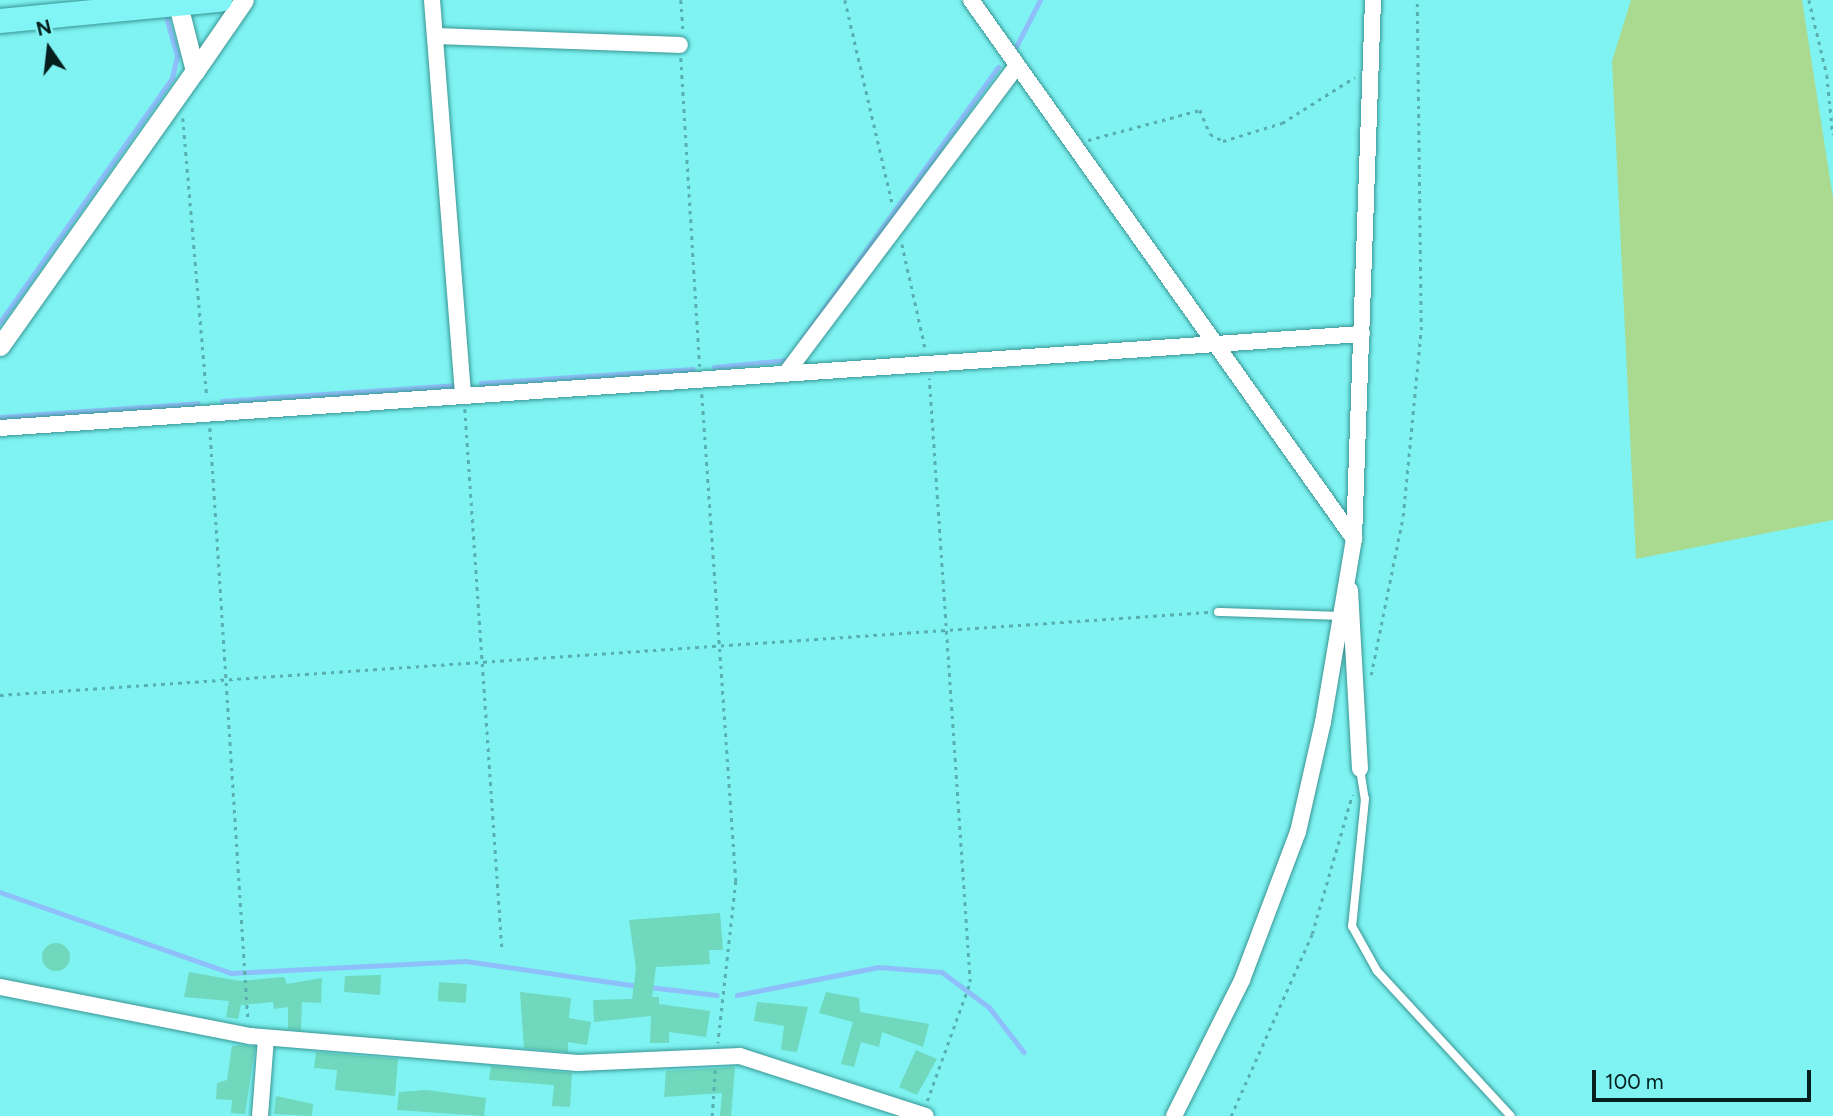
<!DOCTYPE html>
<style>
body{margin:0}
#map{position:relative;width:1833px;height:1116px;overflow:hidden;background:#7ef3f2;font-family:Figtree,sans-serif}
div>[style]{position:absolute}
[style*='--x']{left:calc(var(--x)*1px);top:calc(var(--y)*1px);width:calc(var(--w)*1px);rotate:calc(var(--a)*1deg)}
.green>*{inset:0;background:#aada8f}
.stream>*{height:4.5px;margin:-2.25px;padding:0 2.25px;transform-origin:2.25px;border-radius:2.25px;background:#8fbffb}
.building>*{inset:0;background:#6fd8bd;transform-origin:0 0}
.round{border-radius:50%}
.path>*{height:2.5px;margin-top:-1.25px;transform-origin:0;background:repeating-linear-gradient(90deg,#57afae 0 3.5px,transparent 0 8.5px)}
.roads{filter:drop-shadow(0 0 2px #399594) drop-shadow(0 0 2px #399594)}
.service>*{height:8px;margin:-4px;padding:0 4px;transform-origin:4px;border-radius:4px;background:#fff}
.minor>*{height:16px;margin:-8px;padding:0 8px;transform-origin:8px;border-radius:8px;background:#fff}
.tertiary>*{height:19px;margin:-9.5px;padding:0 9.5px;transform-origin:9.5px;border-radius:9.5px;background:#fff}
.primary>*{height:24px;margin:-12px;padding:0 12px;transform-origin:12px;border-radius:12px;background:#81f5f5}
span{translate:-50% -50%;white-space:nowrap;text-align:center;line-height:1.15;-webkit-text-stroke:5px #7ef3f2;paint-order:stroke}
.north{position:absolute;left:14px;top:14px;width:70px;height:70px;-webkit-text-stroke:5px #7ef3f2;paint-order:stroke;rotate:346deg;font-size:19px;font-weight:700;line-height:28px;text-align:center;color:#051f1f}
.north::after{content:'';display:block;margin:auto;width:24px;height:32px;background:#051f1f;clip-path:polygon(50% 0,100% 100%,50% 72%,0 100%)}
.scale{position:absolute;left:1592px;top:1070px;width:219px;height:32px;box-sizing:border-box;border:4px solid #051f1f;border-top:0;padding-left:9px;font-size:21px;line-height:24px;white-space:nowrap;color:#051f1f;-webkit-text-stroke:5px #7ef3f2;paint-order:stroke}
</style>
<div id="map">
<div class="green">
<div style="clip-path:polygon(1631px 0,1802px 0,1833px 198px,1833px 520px,1636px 559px,1612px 61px)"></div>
</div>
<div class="stream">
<div style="--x:1016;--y:47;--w:53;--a:-62.9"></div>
<div style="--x:0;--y:322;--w:299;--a:-54.8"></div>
<div style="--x:172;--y:78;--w:23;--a:-77"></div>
<div style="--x:177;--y:56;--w:41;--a:-105.8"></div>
<div style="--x:802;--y:339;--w:335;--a:-54.2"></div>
<div style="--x:714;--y:367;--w:73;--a:-5.5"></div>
<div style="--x:481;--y:383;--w:212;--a:-3.8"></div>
<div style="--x:222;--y:401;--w:236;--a:-3.9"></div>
<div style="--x:0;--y:417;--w:198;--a:-4"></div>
<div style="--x:0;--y:892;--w:245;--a:19.3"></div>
<div style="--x:231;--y:973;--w:235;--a:-2.9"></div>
<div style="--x:466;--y:961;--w:173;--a:8.3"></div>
<div style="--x:649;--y:987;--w:68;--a:6.7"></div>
<div style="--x:737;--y:995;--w:144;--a:-11.2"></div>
<div style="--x:878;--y:967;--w:64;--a:4.5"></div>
<div style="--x:942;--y:972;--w:59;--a:36.7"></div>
<div style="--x:989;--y:1007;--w:57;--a:52.1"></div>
</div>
<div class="building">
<div style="clip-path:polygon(720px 913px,723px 950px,709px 950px,710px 964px,656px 967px,652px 997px,659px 997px,659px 1004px,710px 1011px,706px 1037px,669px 1032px,669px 1043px,650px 1043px,651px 1016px,594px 1022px,593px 1000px,632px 999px,636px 968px,629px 920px)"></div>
<div class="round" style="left:42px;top:943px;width:28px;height:28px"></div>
<div style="clip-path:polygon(189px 972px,240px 981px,284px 977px,287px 984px,322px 978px,321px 1003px,302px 1002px,301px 1030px,288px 1029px,288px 1007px,274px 1009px,273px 1002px,241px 1005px,238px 1019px,226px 1017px,229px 1001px,184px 997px)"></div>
<div style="clip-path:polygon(381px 975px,380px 995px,344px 992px,345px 976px)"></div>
<div style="left:439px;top:982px;width:28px;height:19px;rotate:4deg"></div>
<div style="clip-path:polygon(520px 992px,571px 998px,569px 1018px,591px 1022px,587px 1045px,568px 1042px,568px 1052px,524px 1048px)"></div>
<div style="clip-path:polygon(826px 992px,859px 998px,860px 1012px,929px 1024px,923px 1047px,882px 1032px,879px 1047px,861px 1042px,854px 1067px,841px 1064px,853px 1022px,819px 1013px)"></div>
<div style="clip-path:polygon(757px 1002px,808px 1007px,797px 1052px,781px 1050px,784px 1026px,754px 1021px)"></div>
<div style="clip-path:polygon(241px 1045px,255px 1047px,245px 1114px,231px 1113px,232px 1100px,216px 1099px,217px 1083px,227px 1080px,232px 1046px)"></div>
<div style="clip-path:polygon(916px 1050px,937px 1059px,917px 1095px,899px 1087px)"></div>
<div style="clip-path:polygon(316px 1052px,398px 1059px,395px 1096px,335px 1090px,337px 1070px,314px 1068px)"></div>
<div style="clip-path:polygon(491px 1066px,572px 1073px,570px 1107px,552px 1106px,554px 1085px,489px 1080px)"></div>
<div style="clip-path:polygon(735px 1067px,731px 1116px,720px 1116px,722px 1093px,664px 1097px,666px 1071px)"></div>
<div style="clip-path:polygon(427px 1090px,486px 1098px,484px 1116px,397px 1110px,399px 1092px)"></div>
<div style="clip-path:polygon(276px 1096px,313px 1104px,312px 1116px,274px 1114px)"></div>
</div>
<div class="path">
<div style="--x:681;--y:0;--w:31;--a:86"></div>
<div style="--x:845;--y:0;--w:212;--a:76.9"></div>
<div style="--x:1809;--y:0;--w:77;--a:76.5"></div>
<div style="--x:1827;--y:75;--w:60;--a:84.3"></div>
<div style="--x:681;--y:58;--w:309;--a:86.5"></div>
<div style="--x:183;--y:118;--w:280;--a:85.1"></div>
<div style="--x:1088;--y:140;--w:116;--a:-15"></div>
<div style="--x:1200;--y:110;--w:26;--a:67"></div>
<div style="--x:1210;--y:134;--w:15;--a:28"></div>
<div style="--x:1223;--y:141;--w:62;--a:-17"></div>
<div style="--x:1282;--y:123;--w:86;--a:-32.2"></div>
<div style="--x:902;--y:244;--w:110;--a:77.4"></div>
<div style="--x:702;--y:394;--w:488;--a:86"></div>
<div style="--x:736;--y:881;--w:163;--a:96.3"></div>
<div style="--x:465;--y:409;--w:539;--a:86.07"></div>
<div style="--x:210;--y:428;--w:592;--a:86.32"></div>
<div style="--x:1371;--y:675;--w:162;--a:-78.6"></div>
<div style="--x:1403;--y:516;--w:187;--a:-84.5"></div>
<div style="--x:1421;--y:330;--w:330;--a:-90.7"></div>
<div style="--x:0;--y:695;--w:1211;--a:-3.93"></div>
<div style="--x:927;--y:1101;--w:127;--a:-70.1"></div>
<div style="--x:970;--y:982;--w:605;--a:-93.88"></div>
<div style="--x:712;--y:1116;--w:46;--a:-86.3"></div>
<div style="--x:1231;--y:1116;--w:199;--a:-66"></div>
<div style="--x:1312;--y:934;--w:145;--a:-73.9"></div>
</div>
<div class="roads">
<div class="service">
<div style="--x:1218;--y:612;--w:120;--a:1.9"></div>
<div style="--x:1360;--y:769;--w:30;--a:81"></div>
<div style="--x:1365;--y:799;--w:128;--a:95.8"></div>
<div style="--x:1352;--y:926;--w:51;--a:60.9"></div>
<div style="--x:1377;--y:971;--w:197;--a:47.3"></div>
</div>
<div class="minor">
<div style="--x:432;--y:0;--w:395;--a:85.5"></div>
<div style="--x:971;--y:0;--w:661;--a:54.6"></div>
<div style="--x:437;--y:36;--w:243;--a:2.1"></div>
<div style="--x:787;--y:372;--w:383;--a:-53.1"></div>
<div style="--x:0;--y:428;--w:1365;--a:-3.95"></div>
<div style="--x:1350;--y:590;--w:179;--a:86.8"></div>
<div style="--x:0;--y:987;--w:255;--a:11.1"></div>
<div style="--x:250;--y:1036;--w:329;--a:4.7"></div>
<div style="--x:578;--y:1063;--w:162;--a:-2.5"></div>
<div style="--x:740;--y:1056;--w:195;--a:17.9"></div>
<div style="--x:260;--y:1116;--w:78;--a:-85.6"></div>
<div style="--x:1174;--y:1116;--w:152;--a:-63.4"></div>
<div style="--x:1242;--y:980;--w:158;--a:-69.3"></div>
<div style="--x:1298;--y:832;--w:113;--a:-77.2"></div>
<div style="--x:1323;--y:722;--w:186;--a:-80.4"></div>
<div style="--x:1354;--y:539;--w:539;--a:-87.98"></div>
</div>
<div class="tertiary">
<div style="--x:195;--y:71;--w:86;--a:-55.4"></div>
<div style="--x:0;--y:346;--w:337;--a:-54.7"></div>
<div style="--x:195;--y:71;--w:68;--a:-104.4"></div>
</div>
<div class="primary">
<div style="--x:0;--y:21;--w:221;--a:-5.5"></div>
</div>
</div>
<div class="north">N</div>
<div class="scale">100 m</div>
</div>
